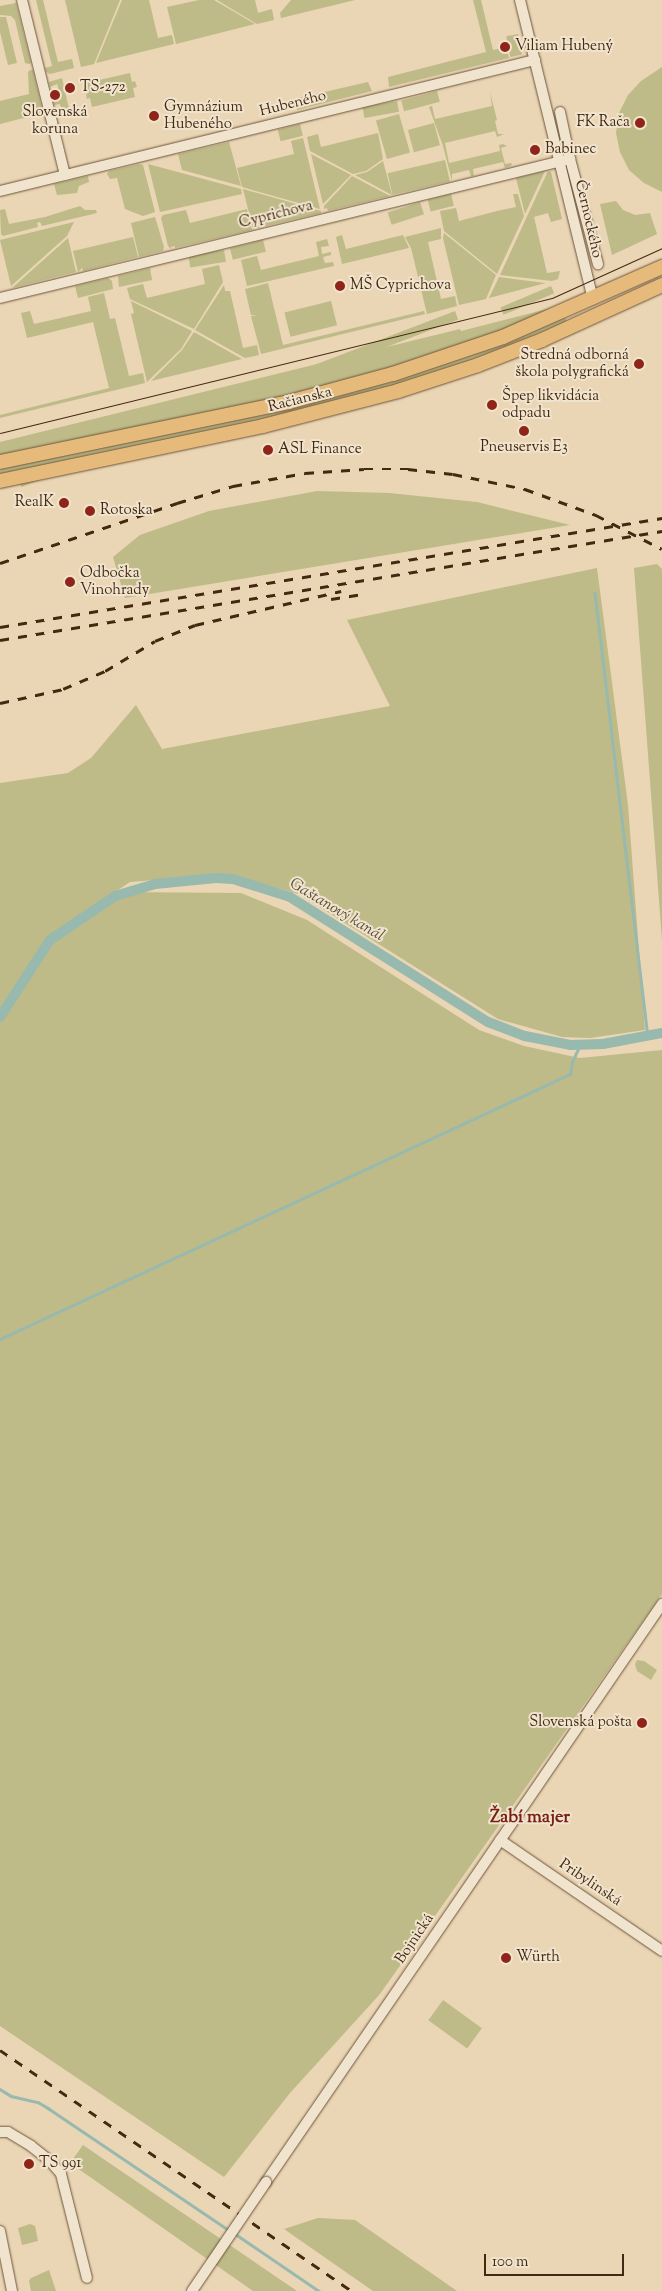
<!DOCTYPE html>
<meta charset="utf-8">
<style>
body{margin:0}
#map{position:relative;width:662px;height:2291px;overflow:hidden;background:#ead5b4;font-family:"Sorts Mill Goudy",serif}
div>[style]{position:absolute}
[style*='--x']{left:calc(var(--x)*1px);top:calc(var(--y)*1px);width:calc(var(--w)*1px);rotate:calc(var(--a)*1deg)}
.green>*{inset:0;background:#bebb88;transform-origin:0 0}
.stream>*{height:2.5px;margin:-1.25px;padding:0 1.25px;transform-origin:1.25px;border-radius:1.25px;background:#98b9ae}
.canal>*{height:10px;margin:-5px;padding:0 5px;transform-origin:5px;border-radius:5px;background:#98b9ae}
.roads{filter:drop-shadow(0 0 1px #6d543a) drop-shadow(0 0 1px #6d543a)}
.minor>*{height:10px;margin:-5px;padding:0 5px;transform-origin:5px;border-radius:5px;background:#f1e4ce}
.major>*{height:14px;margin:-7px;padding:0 7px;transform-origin:7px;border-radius:7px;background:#e5ba7a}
.tram>*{height:1px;margin:-0.5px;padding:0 0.5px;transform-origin:0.5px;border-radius:0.5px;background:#432911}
.rail>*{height:2.5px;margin-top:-1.25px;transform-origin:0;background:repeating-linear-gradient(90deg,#432911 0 9px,transparent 0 18px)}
.bridges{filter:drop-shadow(0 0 1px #6d543a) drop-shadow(0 0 1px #6d543a)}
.minor-bridge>*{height:10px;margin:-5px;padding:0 5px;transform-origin:5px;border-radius:5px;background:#f1e4ce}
.dots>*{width:14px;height:14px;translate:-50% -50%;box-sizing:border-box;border:2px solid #f1e4ce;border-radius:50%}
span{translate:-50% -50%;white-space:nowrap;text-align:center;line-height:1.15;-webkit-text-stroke:4px #f1e4ce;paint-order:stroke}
.poi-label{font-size:15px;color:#432911}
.left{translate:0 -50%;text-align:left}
.right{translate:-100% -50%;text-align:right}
.street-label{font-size:15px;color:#432911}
.water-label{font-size:16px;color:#584d38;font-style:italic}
.quarter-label{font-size:18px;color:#7a1f14;font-weight:700}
.scale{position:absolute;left:484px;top:2254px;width:140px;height:22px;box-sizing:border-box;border:2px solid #432911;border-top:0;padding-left:6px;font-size:15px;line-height:18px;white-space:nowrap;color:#432911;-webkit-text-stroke:4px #f1e4ce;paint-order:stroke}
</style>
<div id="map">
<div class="green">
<div style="clip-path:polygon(36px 0,43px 0,58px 62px,72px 59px,74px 68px,50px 74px,46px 72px,45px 68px,52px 66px)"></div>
<div style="clip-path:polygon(65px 0,120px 0,94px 64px,81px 67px)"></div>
<div style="clip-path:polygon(122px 0,149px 0,158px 38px,172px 35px,174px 44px,96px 63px)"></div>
<div style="clip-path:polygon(199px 0,214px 0,255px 24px,176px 44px,167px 7px)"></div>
<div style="clip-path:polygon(217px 0,255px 0,258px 13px,272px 9px,274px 20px,257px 24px)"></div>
<div style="clip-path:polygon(291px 0,355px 0,281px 18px,280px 13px)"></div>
<div style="clip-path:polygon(473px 0,481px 0,493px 50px,506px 47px,509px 58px,389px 87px,388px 77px,486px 52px)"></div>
<div style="clip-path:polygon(16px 3px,31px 63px,29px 64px,25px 63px,15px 20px,11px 16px,0 15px,0 6px)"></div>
<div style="clip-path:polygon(0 17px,6px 17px,17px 63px,8px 65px,0 32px)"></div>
<div style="left:518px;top:34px;width:21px;height:12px;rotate:79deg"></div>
<div style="clip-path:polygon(662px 67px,662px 192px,644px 183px,629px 170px,620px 152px,616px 133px,619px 113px,628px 95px,641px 81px)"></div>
<div style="clip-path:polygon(30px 70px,33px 70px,43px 113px,0 124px,0 101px,29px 94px,28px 72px)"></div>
<div style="clip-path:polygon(130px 73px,132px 82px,135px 81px,137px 87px,133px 88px,135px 97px,92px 107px,90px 98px,87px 99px,86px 94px,88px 93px,86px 83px)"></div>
<div style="clip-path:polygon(62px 78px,69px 109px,56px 112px,61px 109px,60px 104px,54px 105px,50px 89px,58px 89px,58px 86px,57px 84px,50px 87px,49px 82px)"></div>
<div style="clip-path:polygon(368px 82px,372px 91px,297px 110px,294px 99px)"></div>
<div style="left:437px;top:91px;width:11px;height:37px;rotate:75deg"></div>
<div style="clip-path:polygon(490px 92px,497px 120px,495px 121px,498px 134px,504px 134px,497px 137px,495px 131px,445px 143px,449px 163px,500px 151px,499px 145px,503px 144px,507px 146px,501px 148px,505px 164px,512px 163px,511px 166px,505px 168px,503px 162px,473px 169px,474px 176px,471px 176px,469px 170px,452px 174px,452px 181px,443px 146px,429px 107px,432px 106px,435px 119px,492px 106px)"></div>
<div style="left:397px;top:101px;width:11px;height:35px;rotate:80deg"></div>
<div style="left:399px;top:114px;width:40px;height:24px;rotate:74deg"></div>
<div style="left:434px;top:123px;width:23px;height:27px;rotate:75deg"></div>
<div style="left:300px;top:124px;width:12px;height:23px;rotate:76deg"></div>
<div style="clip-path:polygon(378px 133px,383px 159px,366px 171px,353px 174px,310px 151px,307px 137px,318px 134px,321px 147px)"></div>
<div style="clip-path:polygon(303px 138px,320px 209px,242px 187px,237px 168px,294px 154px,291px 141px)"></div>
<div style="clip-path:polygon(229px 142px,241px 186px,182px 170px,178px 154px)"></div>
<div style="clip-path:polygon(311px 154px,351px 175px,323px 204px)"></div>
<div style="left:445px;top:160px;width:22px;height:59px;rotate:77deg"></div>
<div style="clip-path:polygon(383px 161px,392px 195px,355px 175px,367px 172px)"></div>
<div style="clip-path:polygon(139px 164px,143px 165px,155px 212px,143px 216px,125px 209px,117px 178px,110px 179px,107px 174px,109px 171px)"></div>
<div style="clip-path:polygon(148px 164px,241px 189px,242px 194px,160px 212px)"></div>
<div style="clip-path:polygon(545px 171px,525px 214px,516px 178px)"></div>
<div style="clip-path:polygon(548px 171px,551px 172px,562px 219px,551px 222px,548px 213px,534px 217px,547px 273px,560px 271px,558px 279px,552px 281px,500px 275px)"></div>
<div style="clip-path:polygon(88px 176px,89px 182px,79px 186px,77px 193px,57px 195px,54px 184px)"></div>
<div style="clip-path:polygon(352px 176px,390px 196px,328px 211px,327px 208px,324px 209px,324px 206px)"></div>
<div style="clip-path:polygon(243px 189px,321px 211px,321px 213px,253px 229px)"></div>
<div style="left:451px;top:194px;width:12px;height:24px;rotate:76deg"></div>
<div style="clip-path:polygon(513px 194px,518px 194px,524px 216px,497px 274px,444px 231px,440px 211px,456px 208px,459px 221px,497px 211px,516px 207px)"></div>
<div style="clip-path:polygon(616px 201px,623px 210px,635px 215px,650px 213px,657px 234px,612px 255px,600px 204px)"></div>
<div style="left:420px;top:202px;width:13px;height:34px;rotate:72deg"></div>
<div style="clip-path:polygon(80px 206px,85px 210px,96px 210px,97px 213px,42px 226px,40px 222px,37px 223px,38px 227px,3px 236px,1px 234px,0 210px,5px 209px,9px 224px,45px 217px)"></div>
<div style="clip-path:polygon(247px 209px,252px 230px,175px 248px,175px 246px,171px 247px,171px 249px,168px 246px,161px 218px,163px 215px,186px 210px,190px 223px)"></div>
<div style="clip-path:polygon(155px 217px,164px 247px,163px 251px,139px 257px,131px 223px)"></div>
<div style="clip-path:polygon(74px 222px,67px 236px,11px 286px,0 240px)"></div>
<div style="clip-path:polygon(441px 228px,441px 239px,428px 242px,441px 299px,455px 296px,457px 306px,427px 314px,411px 248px,405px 237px)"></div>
<div style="clip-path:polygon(444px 233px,496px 275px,486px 299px,459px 305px,443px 238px)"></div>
<div style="clip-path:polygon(342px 235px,346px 249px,403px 235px,409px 248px,342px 264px,336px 237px)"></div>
<div style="clip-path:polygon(133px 237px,138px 257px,83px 271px,82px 268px,78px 272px,73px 251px)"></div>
<div style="clip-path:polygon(68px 238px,76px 272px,12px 288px)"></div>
<div style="clip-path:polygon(327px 239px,329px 246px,321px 247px,322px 254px,331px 252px,331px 255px,323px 257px,325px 263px,333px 262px,334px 266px,247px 286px,241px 260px,257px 256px,261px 270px,319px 256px,316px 242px)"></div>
<div style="left:263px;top:240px;width:12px;height:34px;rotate:76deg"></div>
<div style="left:224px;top:250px;width:12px;height:36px;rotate:81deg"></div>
<div style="clip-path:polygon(219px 265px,223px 282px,194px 329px,130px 299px,127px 288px,143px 284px,147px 298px,205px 284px,202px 269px)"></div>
<div style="clip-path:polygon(150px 268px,152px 280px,119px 287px,118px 276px)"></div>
<div style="clip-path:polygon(499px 277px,545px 283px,546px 283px,489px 298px)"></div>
<div style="clip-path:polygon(108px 278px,112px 281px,113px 289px,78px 298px,75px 286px)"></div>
<div style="clip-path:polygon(268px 283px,283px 345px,424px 311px,425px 314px,261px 354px,251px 316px,258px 315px,251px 315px,245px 289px)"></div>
<div style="clip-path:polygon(224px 285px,225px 291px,230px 291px,243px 348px,257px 345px,259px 355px,245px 358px,195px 330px)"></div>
<div style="left:551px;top:286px;width:8px;height:55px;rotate:67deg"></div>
<div style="clip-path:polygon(104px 293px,110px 319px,115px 318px,129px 376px,143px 373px,145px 383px,0 418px,0 415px,109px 388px,93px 322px,27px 338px,21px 313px,30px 311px,34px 324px,52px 320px,91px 311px,88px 297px)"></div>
<div style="clip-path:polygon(131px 301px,192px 331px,181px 349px,147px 382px,131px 314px,134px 313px)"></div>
<div style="left:331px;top:301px;width:25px;height:48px;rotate:76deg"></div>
<div style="clip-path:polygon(559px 306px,471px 343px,314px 391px,0 455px,0 442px,460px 329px,461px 331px)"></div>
<div style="left:455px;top:311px;width:9px;height:468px;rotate:69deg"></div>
<div style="clip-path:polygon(565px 317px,567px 323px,443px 371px,312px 409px,0 475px,0 467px,259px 415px)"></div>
<div style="clip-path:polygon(194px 332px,242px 359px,151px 381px,182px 350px)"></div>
<div style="clip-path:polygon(317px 491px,389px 493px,477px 502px,570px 525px,125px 598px,113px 557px,140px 535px,209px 511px)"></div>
<div style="clip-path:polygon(657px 564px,662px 569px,662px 940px,634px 568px)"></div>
<div style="clip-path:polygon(597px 568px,628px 805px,645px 1030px,590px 1038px,562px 1037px,498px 1019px,299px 894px,228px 874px,130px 882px,45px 939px,0 1012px,0 783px,68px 773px,91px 758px,136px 705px,162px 749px,390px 706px,347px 620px)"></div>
<div style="clip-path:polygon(120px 892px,241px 893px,307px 920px,479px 1030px,524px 1046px,580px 1058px,662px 1050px,662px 1594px,380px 1994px,290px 2093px,224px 2177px,0 2026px,0 1017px,50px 940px)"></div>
<div style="clip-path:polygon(637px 1660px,644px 1661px,657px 1670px,651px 1680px,637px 1671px,635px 1664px)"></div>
<div style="left:443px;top:2000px;width:48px;height:25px;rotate:36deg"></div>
<div style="clip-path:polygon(83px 2145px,297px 2291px,253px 2291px,70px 2163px)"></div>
<div style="clip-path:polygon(318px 2218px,355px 2220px,457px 2291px,373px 2291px,284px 2229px)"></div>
<div style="clip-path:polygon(30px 2224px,35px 2226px,38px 2241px,22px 2245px,18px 2228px)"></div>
<div style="clip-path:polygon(49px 2270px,56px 2291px,31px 2291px,29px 2281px,31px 2278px)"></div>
</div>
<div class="stream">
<div style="--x:595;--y:593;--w:445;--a:83.2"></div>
<div style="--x:0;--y:1339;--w:629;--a:-24.93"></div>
<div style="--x:570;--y:1074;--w:12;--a:-81"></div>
<div style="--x:572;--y:1062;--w:19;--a:-65"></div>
<div style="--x:0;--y:2089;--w:13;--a:32"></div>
<div style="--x:11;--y:2096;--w:28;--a:13"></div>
<div style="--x:38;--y:2102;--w:12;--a:31"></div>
<div style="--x:48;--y:2108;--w:218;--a:34"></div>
<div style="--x:234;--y:2233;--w:103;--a:34.3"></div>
</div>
<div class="canal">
<div style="--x:0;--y:1017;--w:92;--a:-57"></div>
<div style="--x:50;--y:940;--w:78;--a:-34.1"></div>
<div style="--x:115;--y:896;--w:42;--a:-16.7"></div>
<div style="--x:155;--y:884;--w:61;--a:-5.6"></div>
<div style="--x:216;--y:878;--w:17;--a:3"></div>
<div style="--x:233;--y:879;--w:60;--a:17.5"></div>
<div style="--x:290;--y:897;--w:234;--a:32.3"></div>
<div style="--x:488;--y:1022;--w:40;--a:21"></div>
<div style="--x:525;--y:1036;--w:47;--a:11.1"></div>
<div style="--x:571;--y:1045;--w:32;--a:-2"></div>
<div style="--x:603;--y:1044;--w:60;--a:-10.6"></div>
</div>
<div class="roads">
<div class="minor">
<div style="--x:22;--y:0;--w:180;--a:76.2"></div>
<div style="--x:520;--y:0;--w:308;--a:76.3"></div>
<div style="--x:570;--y:159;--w:109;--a:75.1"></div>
<div style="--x:0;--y:191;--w:551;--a:-13.76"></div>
<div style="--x:0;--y:298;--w:587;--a:-13.7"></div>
<div style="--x:570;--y:159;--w:48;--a:-102"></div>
<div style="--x:500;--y:1840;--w:196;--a:34.4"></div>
<div style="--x:0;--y:2132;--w:8;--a:0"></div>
<div style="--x:8;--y:2132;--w:27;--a:31"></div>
<div style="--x:31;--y:2146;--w:23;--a:38"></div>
<div style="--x:49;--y:2160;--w:18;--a:49"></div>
<div style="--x:61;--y:2174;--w:107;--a:76"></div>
<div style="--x:266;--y:2182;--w:701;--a:-55.58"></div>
<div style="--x:0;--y:2231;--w:61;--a:78.7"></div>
</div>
<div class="major">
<div style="--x:0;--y:462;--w:295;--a:-11.7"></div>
<div style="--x:289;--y:402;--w:108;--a:-15.1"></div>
<div style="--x:393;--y:374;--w:116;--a:-18.6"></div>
<div style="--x:503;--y:337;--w:174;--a:-23.8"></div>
<div style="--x:0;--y:481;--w:269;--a:-11.8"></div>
<div style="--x:263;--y:426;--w:139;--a:-14.5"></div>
<div style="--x:398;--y:391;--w:84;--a:-18"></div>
<div style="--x:478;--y:365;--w:69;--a:-21.3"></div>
<div style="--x:542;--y:340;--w:132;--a:-24.6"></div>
</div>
</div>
<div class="tram">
<div style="--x:0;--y:433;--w:568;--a:-13.74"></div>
<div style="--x:552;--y:298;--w:121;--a:-24.4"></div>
</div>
<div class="rail">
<div style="--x:0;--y:563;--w:187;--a:-18.7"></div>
<div style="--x:177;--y:503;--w:59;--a:-16.9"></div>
<div style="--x:233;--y:486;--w:73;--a:-10.2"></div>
<div style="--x:305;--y:473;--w:59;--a:-3.9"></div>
<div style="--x:364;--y:469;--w:44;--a:0"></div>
<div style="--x:408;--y:469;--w:45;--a:6.3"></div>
<div style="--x:453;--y:474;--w:74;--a:11.8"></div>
<div style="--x:525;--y:489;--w:76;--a:20.1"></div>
<div style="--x:596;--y:515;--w:74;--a:27.3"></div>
<div style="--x:331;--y:599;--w:32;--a:-9"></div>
<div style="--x:0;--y:627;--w:671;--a:-9.35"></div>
<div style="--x:0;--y:640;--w:671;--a:-9.35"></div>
<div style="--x:0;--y:703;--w:65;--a:-12.5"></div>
<div style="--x:63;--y:689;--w:46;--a:-23.2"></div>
<div style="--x:105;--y:671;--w:58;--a:-31"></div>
<div style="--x:155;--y:641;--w:43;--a:-21.8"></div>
<div style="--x:195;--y:625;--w:150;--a:-13.1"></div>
<div style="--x:0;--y:2050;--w:427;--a:34.4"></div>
</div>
<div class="bridges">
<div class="minor-bridge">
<div style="--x:192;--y:2291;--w:132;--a:-55.8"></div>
</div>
</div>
<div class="dots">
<div style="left:505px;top:47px;background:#8f2418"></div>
<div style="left:70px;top:88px;background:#8f2418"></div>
<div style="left:55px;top:95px;background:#8f2418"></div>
<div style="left:154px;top:116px;background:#8f2418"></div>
<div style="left:640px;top:123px;background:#8f2418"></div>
<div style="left:535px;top:150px;background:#8f2418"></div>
<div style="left:340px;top:286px;background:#8f2418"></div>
<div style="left:639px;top:364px;background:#8f2418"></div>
<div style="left:492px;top:405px;background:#8f2418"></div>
<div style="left:524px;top:431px;background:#8f2418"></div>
<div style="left:268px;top:450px;background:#8f2418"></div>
<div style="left:64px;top:503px;background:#8f2418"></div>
<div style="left:90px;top:511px;background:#8f2418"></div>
<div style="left:70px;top:582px;background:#8f2418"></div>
<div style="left:642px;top:1723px;background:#8f2418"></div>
<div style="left:506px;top:1958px;background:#8f2418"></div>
<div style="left:29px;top:2164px;background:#8f2418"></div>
</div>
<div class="poi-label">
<span class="left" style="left:515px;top:47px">Viliam Hubený</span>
<span class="left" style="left:80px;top:88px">TS-272</span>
<span class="left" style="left:164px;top:116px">Gymnázium<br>Hubeného</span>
<span style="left:55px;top:121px">Slovenská<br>koruna</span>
<span class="right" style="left:630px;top:123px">FK Rača</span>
<span class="left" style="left:545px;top:150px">Babinec</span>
<span class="left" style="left:350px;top:286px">MŠ Cyprichova</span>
<span class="right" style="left:629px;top:364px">Stredná odborná<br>škola polygrafická</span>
<span class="left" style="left:502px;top:405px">Špep likvidácia<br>odpadu</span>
<span style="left:524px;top:448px">Pneuservis E3</span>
<span class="left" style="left:278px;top:450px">ASL Finance</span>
<span class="right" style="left:54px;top:503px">RealK</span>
<span class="left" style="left:100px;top:511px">Rotoska</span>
<span class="left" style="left:80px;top:582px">Odbočka<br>Vinohrady</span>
<span class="right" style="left:632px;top:1723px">Slovenská pošta</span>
<span class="left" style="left:516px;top:1958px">Würth</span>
<span class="left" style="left:39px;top:2164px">TS 991</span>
</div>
<div class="street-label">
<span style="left:293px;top:104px;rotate:-14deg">Hubeného</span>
<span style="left:276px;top:215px;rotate:-14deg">Cyprichova</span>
<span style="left:588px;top:219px;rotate:77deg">Černockého</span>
<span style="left:300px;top:400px;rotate:-14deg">Račianska</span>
<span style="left:590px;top:1883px;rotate:34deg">Pribylinská</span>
<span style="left:415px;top:1939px;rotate:-56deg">Bojnická</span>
</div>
<div class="water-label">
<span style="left:336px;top:911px;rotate:31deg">Gaštanový kanál</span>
</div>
<div class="quarter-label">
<span style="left:530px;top:1818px">Žabí majer</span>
</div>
<div class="scale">100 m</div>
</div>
